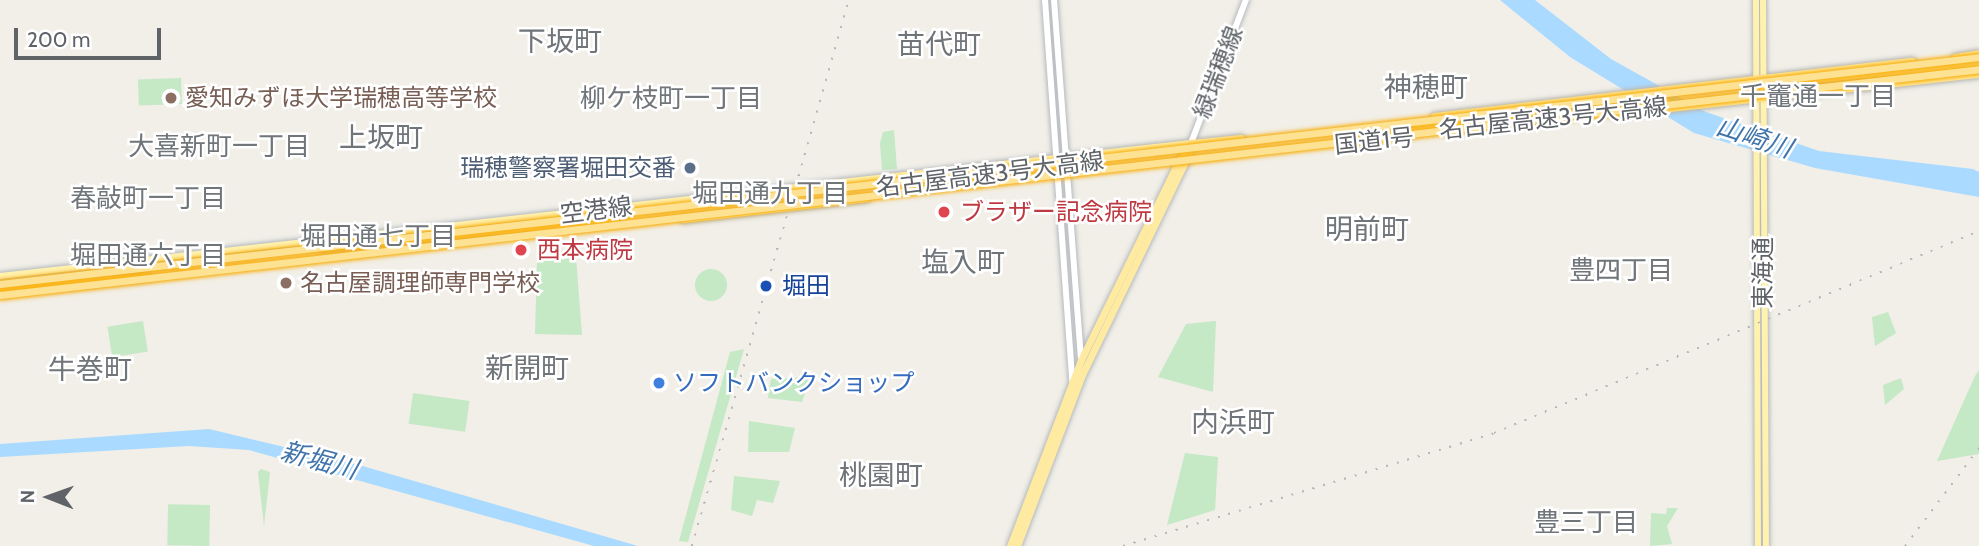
<!DOCTYPE html>
<meta charset="utf-8">
<style>
body{margin:0}
#map{position:relative;width:1979px;height:546px;overflow:hidden;background:#f1efe8;font-family:Cabin,"Noto Sans JP",sans-serif}
div>[style]{position:absolute}
[style*='--x']{left:calc(var(--x)*1px);top:calc(var(--y)*1px);width:calc(var(--w)*1px);rotate:calc(var(--a)*1deg)}
.green>*{inset:0;background:#c5e8c5;transform-origin:0 0}
.round{border-radius:50%}
.water>*{inset:0;background:#aadaff}
.roads{filter:drop-shadow(0 0 2px #b6babf) drop-shadow(0 0 2px #b6babf)}
.secondary>*{height:6px;margin:-3px;padding:0 3px;transform-origin:3px;border-radius:3px;background:#fff}
.primary>*{height:6px;margin:-3px;padding:0 3px;transform-origin:3px;border-radius:3px;background:#fff2af}
.trunk>*{height:7px;margin:-3.5px;padding:0 3.5px;transform-origin:3.5px;border-radius:3.5px;background:#feeaa1}
.motorway>*{height:7px;margin:-3.5px;padding:0 3.5px;transform-origin:3.5px;border-radius:3.5px;background:#fde293}
.rail>*{height:2px;margin-top:-1px;transform-origin:0;background:repeating-linear-gradient(90deg,#b6b7b8 0 2px,transparent 0 11px)}
.bridges{filter:drop-shadow(0 0 2px #f9ab00) drop-shadow(0 0 2px #f9ab00)}
.motorway-bridge>*{height:7px;margin:-3.5px;padding:0 3.5px;transform-origin:3.5px;border-radius:3.5px;background:#fde293}
.dots>*{width:19px;height:19px;translate:-50% -50%;box-sizing:border-box;border:4px solid #fff;border-radius:50%}
span{translate:-50% -50%;white-space:nowrap;text-align:center;line-height:1.15;-webkit-text-stroke:5px #fff;paint-order:stroke}
.street-label{font-size:24px;color:#5f6368}
.education-label{font-size:24px;color:#785e54}
.left{translate:0 -50%;text-align:left}
.service-label{font-size:24px;color:#4e5e75}
.right{translate:-100% -50%;text-align:right}
.health-label{font-size:24px;color:#be3a42}
.transit-label{font-size:24px;color:#164399}
.shop-label{font-size:24px;color:#366cbe}
.neighbourhood-label{font-size:26px;color:#70757a}
.water-label{font-size:26px;color:#4174aa;font-style:italic}
.quarter-label{font-size:28px;color:#70757a}
.north{position:absolute;left:14px;top:462px;width:70px;height:70px;-webkit-text-stroke:5px #fff;paint-order:stroke;rotate:271deg;font-size:19px;font-weight:700;line-height:28px;text-align:center;color:#5f6368}
.north::after{content:'';display:block;margin:auto;width:24px;height:32px;background:#5f6368;clip-path:polygon(50% 0,100% 100%,50% 72%,0 100%)}
.scale{position:absolute;left:14px;top:28px;width:147px;height:32px;box-sizing:border-box;border:4px solid #5f6368;border-top:0;padding-left:9px;font-size:21px;line-height:24px;white-space:nowrap;color:#5f6368;-webkit-text-stroke:5px #fff;paint-order:stroke}
</style>
<div id="map">
<div class="green">
<div style="left:181px;top:78px;width:26px;height:43px;rotate:88deg"></div>
<div style="clip-path:polygon(894px 130px,897px 169px,882px 170px,880px 143px,883px 132px)"></div>
<div style="clip-path:polygon(576px 257px,582px 335px,535px 334px,537px 262px)"></div>
<div class="round" style="left:695px;top:269px;width:32px;height:32px"></div>
<div style="clip-path:polygon(1888px 312px,1896px 333px,1875px 346px,1872px 317px)"></div>
<div style="left:143px;top:321px;width:31px;height:36px;rotate:81deg"></div>
<div style="clip-path:polygon(1216px 321px,1213px 392px,1158px 377px,1186px 324px)"></div>
<div style="clip-path:polygon(744px 349px,688px 542px,679px 541px,730px 352px)"></div>
<div style="clip-path:polygon(1979px 370px,1979px 454px,1937px 461px,1975px 376px)"></div>
<div style="clip-path:polygon(810px 377px,802px 402px,768px 398px,771px 379px)"></div>
<div style="clip-path:polygon(1901px 378px,1904px 389px,1885px 405px,1883px 385px)"></div>
<div style="left:413px;top:393px;width:57px;height:31px;rotate:8deg"></div>
<div style="clip-path:polygon(749px 421px,795px 428px,789px 452px,748px 452px)"></div>
<div style="clip-path:polygon(1185px 453px,1218px 457px,1215px 510px,1167px 525px)"></div>
<div style="clip-path:polygon(261px 469px,270px 472px,264px 526px,258px 472px)"></div>
<div style="clip-path:polygon(734px 476px,780px 481px,773px 503px,757px 500px,752px 516px,731px 510px)"></div>
<div style="left:210px;top:505px;width:41px;height:42px;rotate:91deg"></div>
<div style="clip-path:polygon(1667px 508px,1678px 508px,1667px 526px,1672px 544px,1650px 546px,1651px 513px,1666px 514px)"></div>
</div>
<div class="water">
<div style="clip-path:polygon(1500px 0,1535px 0,1611px 59px,1706px 112px,1819px 151px,1973px 169px,1979px 172px,1979px 197px,1815px 168px,1694px 133px,1570px 57px)"></div>
<div style="clip-path:polygon(209px 429px,359px 465px,638px 546px,594px 546px,249px 450px,189px 446px,0 457px,0 444px)"></div>
</div>
<div class="roads">
<div class="secondary">
<div style="--x:1045;--y:0;--w:382;--a:85.9"></div>
<div style="--x:1054;--y:0;--w:362;--a:85.7"></div>
<div style="--x:1191;--y:143;--w:153;--a:-69"></div>
</div>
<div class="primary">
<div style="--x:1756;--y:0;--w:546;--a:89.79"></div>
<div style="--x:1763;--y:0;--w:546;--a:89.69"></div>
<div style="--x:683;--y:220;--w:185;--a:-6.5"></div>
<div style="--x:0;--y:276;--w:1198;--a:-6.37"></div>
</div>
<div class="trunk">
<div style="--x:1955;--y:57;--w:24;--a:-9"></div>
<div style="--x:1615;--y:114;--w:366;--a:-6.3"></div>
<div style="--x:1434;--y:116;--w:481;--a:-6.6"></div>
<div style="--x:1010;--y:546;--w:199;--a:-69.1"></div>
<div style="--x:1081;--y:360;--w:220;--a:-63.9"></div>
<div style="--x:1178;--y:162;--w:23;--a:-56"></div>
<div style="--x:1191;--y:143;--w:50;--a:-5.7"></div>
<div style="--x:1017;--y:546;--w:183;--a:-69.2"></div>
<div style="--x:1082;--y:375;--w:246;--a:-64.2"></div>
</div>
<div class="motorway">
<div style="--x:1793;--y:81;--w:187;--a:-5.5"></div>
<div style="--x:1401;--y:139;--w:19;--a:-36"></div>
<div style="--x:1416;--y:128;--w:252;--a:-5.9"></div>
<div style="--x:322;--y:248;--w:295;--a:-5.8"></div>
<div style="--x:615;--y:218;--w:16;--a:-45"></div>
<div style="--x:0;--y:289;--w:147;--a:-5.1"></div>
</div>
</div>
<div class="rail">
<div style="--x:692;--y:546;--w:568;--a:-73.96"></div>
<div style="--x:1123;--y:546;--w:388;--a:-16.9"></div>
<div style="--x:1494;--y:433;--w:525;--a:-22.61"></div>
<div style="--x:1905;--y:546;--w:123;--a:-52.9"></div>
</div>
<div class="bridges">
<div class="motorway-bridge">
<div style="--x:0;--y:284;--w:1992;--a:-6.54"></div>
<div style="--x:0;--y:295;--w:1992;--a:-6.51"></div>
</div>
</div>
<div class="dots">
<div style="left:171px;top:98px;background:#8d6e63"></div>
<div style="left:690px;top:168px;background:#5c6f8a"></div>
<div style="left:944px;top:212px;background:#e0444e"></div>
<div style="left:521px;top:250px;background:#e0444e"></div>
<div style="left:286px;top:283px;background:#8d6e63"></div>
<div style="left:766px;top:286px;background:#1a4fb4"></div>
<div style="left:659px;top:383px;background:#3f7fe0"></div>
</div>
<div class="street-label">
<span style="left:1218px;top:72px;rotate:-69deg">緑瑞穂線</span>
<span style="left:1553px;top:118px;rotate:-6deg">名古屋高速3号大高線</span>
<span style="left:1374px;top:141px;rotate:-6deg">国道1号</span>
<span style="left:990px;top:174px;rotate:-7deg">名古屋高速3号大高線</span>
<span style="left:596px;top:210px;rotate:-7deg">空港線</span>
<span style="left:1763px;top:273px;rotate:-90deg">東海通</span>
</div>
<div class="education-label">
<span class="left" style="left:185px;top:98px">愛知みずほ大学瑞穂高等学校</span>
<span class="left" style="left:300px;top:283px">名古屋調理師専門学校</span>
</div>
<div class="service-label">
<span class="right" style="left:676px;top:168px">瑞穂警察署堀田交番</span>
</div>
<div class="health-label">
<span class="left" style="left:960px;top:212px">ブラザー記念病院</span>
<span class="left" style="left:537px;top:250px">西本病院</span>
</div>
<div class="transit-label">
<span class="left" style="left:782px;top:286px">堀田</span>
</div>
<div class="shop-label">
<span class="left" style="left:673px;top:383px">ソフトバンクショップ</span>
</div>
<div class="neighbourhood-label">
<span style="left:1818px;top:97px">千竈通一丁目</span>
<span style="left:671px;top:99px">柳ケ枝町一丁目</span>
<span style="left:219px;top:147px">大喜新町一丁目</span>
<span style="left:770px;top:194px">堀田通九丁目</span>
<span style="left:148px;top:199px">春敲町一丁目</span>
<span style="left:378px;top:237px">堀田通七丁目</span>
<span style="left:148px;top:256px">堀田通六丁目</span>
<span style="left:1621px;top:271px">豊四丁目</span>
<span style="left:1586px;top:523px">豊三丁目</span>
</div>
<div class="water-label">
<span style="left:1754px;top:138px;rotate:18deg">山崎川</span>
<span style="left:319px;top:461px;rotate:15deg">新堀川</span>
</div>
<div class="quarter-label">
<span style="left:560px;top:41px">下坂町</span>
<span style="left:939px;top:44px">苗代町</span>
<span style="left:1426px;top:87px">神穂町</span>
<span style="left:381px;top:137px">上坂町</span>
<span style="left:1367px;top:229px">明前町</span>
<span style="left:963px;top:262px">塩入町</span>
<span style="left:527px;top:368px">新開町</span>
<span style="left:90px;top:369px">牛巻町</span>
<span style="left:1233px;top:422px">内浜町</span>
<span style="left:881px;top:475px">桃園町</span>
</div>
<div class="north">N</div>
<div class="scale">200 m</div>
</div>
